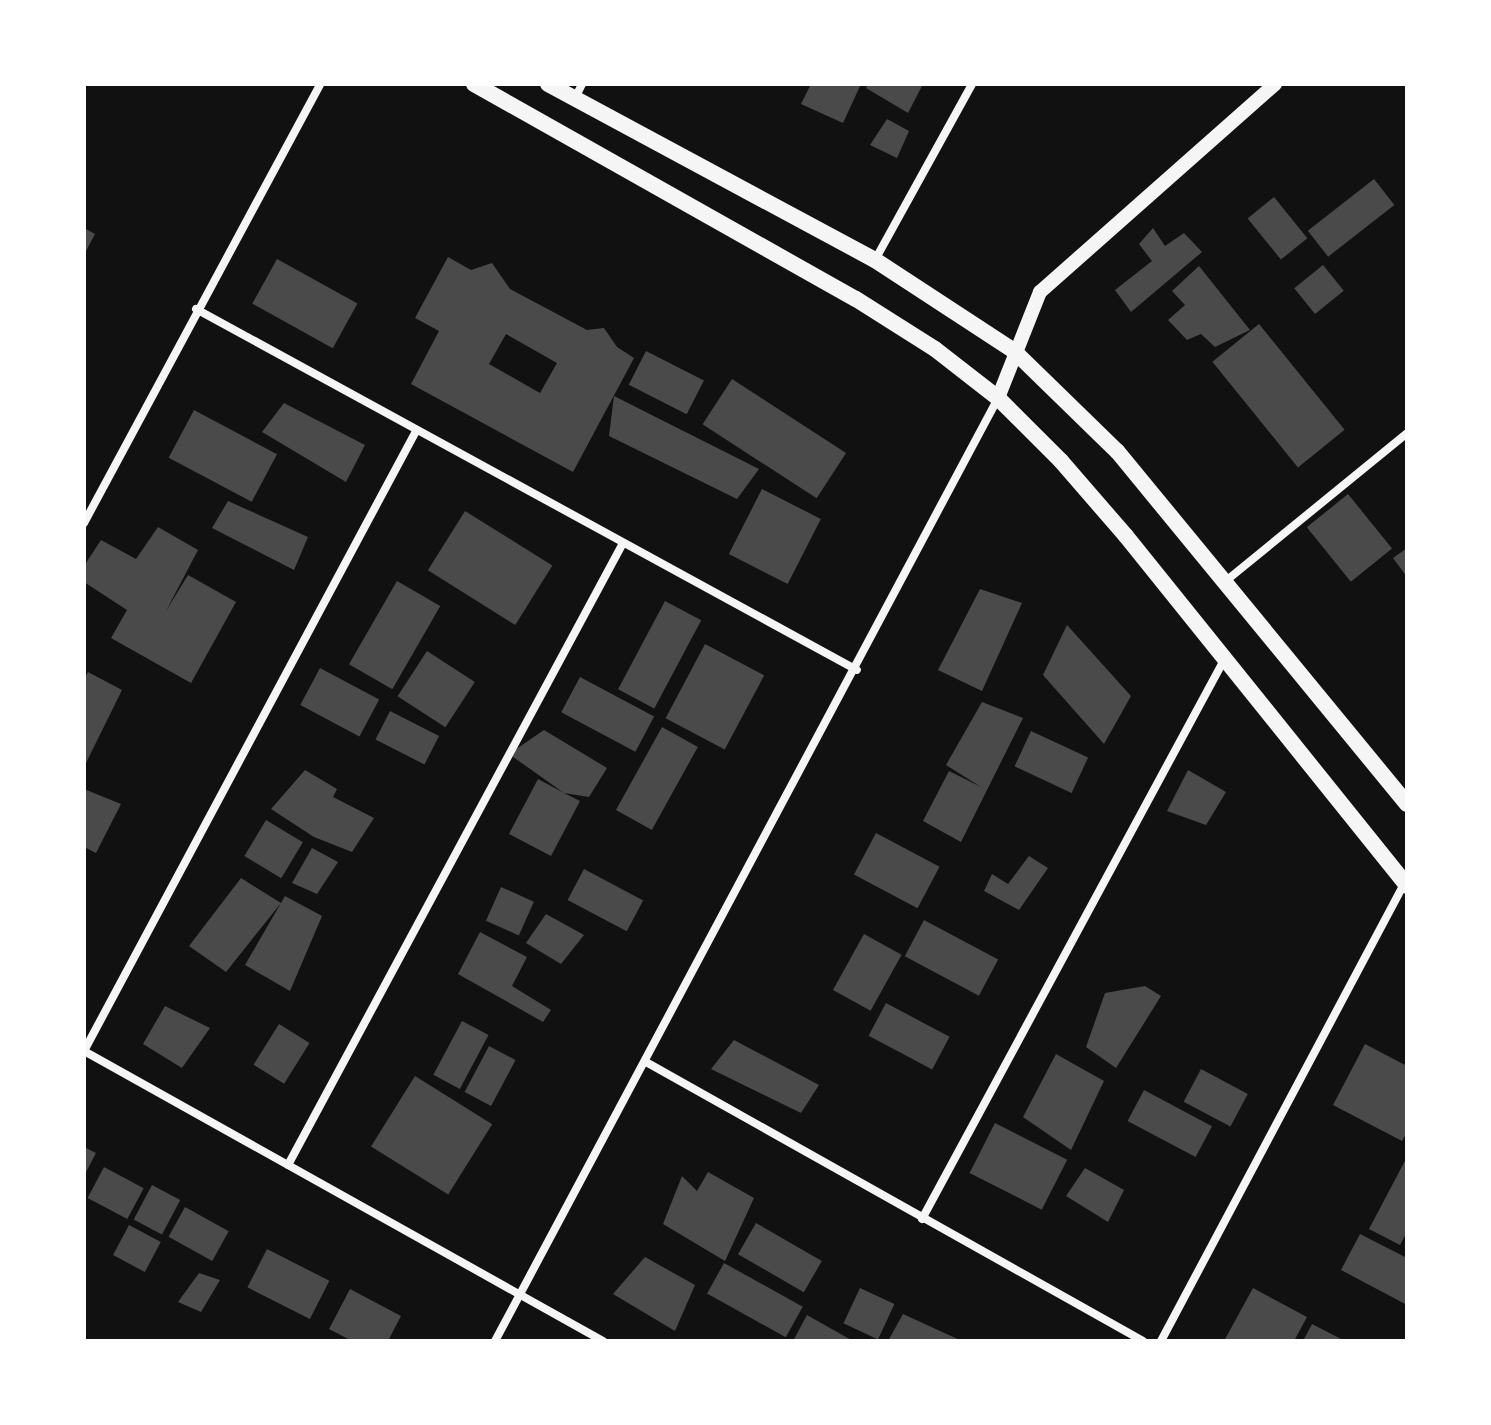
<!DOCTYPE html>
<style>
body{margin:0}
#map{position:relative;width:1491px;height:1425px;overflow:hidden;background:#111;font-family:"Source Sans 3",sans-serif}
div>[style]{position:absolute}
[style*='--x']{left:calc(var(--x)*1px);top:calc(var(--y)*1px);width:calc(var(--w)*1px);rotate:calc(var(--a)*1deg)}
.building>*{inset:0;background:#4a4a4a;transform-origin:0 0}
.minor>*{height:8px;margin:-4px;padding:0 4px;transform-origin:4px;border-radius:4px;background:#f5f5f5}
.tertiary>*{height:14px;margin:-7px;padding:0 7px;transform-origin:7px;border-radius:7px;background:#f5f5f5}
.secondary>*{height:16px;margin:-8px;padding:0 8px;transform-origin:8px;border-radius:8px;background:#f5f5f5}
span{translate:-50% -50%;white-space:nowrap;text-align:center;line-height:1.15;-webkit-text-stroke:8px #fff;paint-order:stroke}
.frame{position:absolute;inset:0;border:86px solid #fff;pointer-events:none}
</style>
<div id="map">
<div class="building">
<div style="clip-path:polygon(811px 84px,861px 84px,843px 123px,801px 104px)"></div>
<div style="clip-path:polygon(868px 84px,923px 84px,908px 113px,866px 88px)"></div>
<div style="clip-path:polygon(887px 119px,909px 131px,897px 158px,870px 145px)"></div>
<div style="left:1374px;top:179px;width:33px;height:84px;rotate:52deg"></div>
<div style="left:1274px;top:197px;width:53px;height:34px;rotate:51deg"></div>
<div style="clip-path:polygon(84px 228px,95px 234px,84px 255px)"></div>
<div style="clip-path:polygon(1153px 228px,1165px 246px,1184px 233px,1202px 252px,1131px 312px,1115px 290px,1152px 261px,1139px 244px)"></div>
<div style="clip-path:polygon(evenodd,448px 257px,471px 270px,492px 263px,510px 289px,587px 330px,604px 328px,617px 347px,634px 358px,573px 472px,411px 384px,439px 331px,415px 318px,448px 257px,506px 334px,557px 363px,540px 393px,489px 364px,506px 334px)"></div>
<div style="left:277px;top:259px;width:92px;height:51px;rotate:29deg"></div>
<div style="left:1323px;top:265px;width:33px;height:37px;rotate:51deg"></div>
<div style="clip-path:polygon(1199px 266px,1250px 330px,1215px 347px,1201px 334px,1187px 340px,1168px 320px,1185px 305px,1172px 291px)"></div>
<div style="left:1259px;top:324px;width:136px;height:60px;rotate:51deg"></div>
<div style="left:646px;top:351px;width:65px;height:38px;rotate:27deg"></div>
<div style="left:732px;top:379px;width:136px;height:54px;rotate:33deg"></div>
<div style="clip-path:polygon(614px 396px,759px 469px,737px 499px,609px 436px)"></div>
<div style="clip-path:polygon(284px 403px,365px 445px,346px 482px,262px 432px)"></div>
<div style="left:194px;top:410px;width:94px;height:54px;rotate:28deg"></div>
<div style="left:762px;top:489px;width:66px;height:73px;rotate:27deg"></div>
<div style="left:1348px;top:494px;width:70px;height:53px;rotate:51deg"></div>
<div style="clip-path:polygon(228px 501px,308px 537px,294px 570px,212px 528px)"></div>
<div style="left:465px;top:511px;width:103px;height:70px;rotate:32deg"></div>
<div style="clip-path:polygon(158px 527px,198px 550px,166px 611px,188px 575px,236px 602px,191px 683px,111px 638px,127px 610px,84px 582px,84px 566px,101px 540px,136px 559px)"></div>
<div style="clip-path:polygon(1407px 548px,1407px 577px,1393px 558px)"></div>
<div style="left:397px;top:581px;width:50px;height:96px;rotate:30deg"></div>
<div style="clip-path:polygon(980px 589px,1022px 603px,982px 691px,938px 670px)"></div>
<div style="left:665px;top:601px;width:41px;height:100px;rotate:28deg"></div>
<div style="clip-path:polygon(1067px 625px,1131px 696px,1104px 744px,1043px 675px)"></div>
<div style="left:705px;top:644px;width:67px;height:84px;rotate:28deg"></div>
<div style="left:427px;top:651px;width:57px;height:54px;rotate:33deg"></div>
<div style="left:320px;top:668px;width:67px;height:42px;rotate:28deg"></div>
<div style="clip-path:polygon(88px 672px,122px 690px,84px 767px,84px 679px)"></div>
<div style="left:580px;top:677px;width:84px;height:40px;rotate:28deg"></div>
<div style="clip-path:polygon(982px 702px,1023px 718px,961px 842px,923px 821px,949px 771px,981px 787px,946px 765px)"></div>
<div style="left:390px;top:711px;width:55px;height:32px;rotate:27deg"></div>
<div style="left:662px;top:727px;width:41px;height:95px;rotate:29deg"></div>
<div style="clip-path:polygon(544px 730px,607px 768px,589px 797px,564px 793px,580px 801px,551px 856px,509px 834px,538px 779px,564px 793px,509px 754px)"></div>
<div style="left:1031px;top:731px;width:63px;height:39px;rotate:25deg"></div>
<div style="clip-path:polygon(305px 770px,337px 789px,333px 797px,374px 818px,352px 852px,314px 837px,271px 809px)"></div>
<div style="clip-path:polygon(1188px 770px,1226px 792px,1206px 825px,1167px 811px)"></div>
<div style="clip-path:polygon(84px 789px,121px 804px,96px 853px,84px 847px)"></div>
<div style="left:266px;top:820px;width:43px;height:42px;rotate:31deg"></div>
<div style="left:876px;top:833px;width:72px;height:47px;rotate:28deg"></div>
<div style="clip-path:polygon(312px 848px,338px 862px,317px 894px,292px 883px)"></div>
<div style="clip-path:polygon(1029px 856px,1048px 868px,1019px 910px,984px 891px,992px 874px,1008px 884px)"></div>
<div style="left:584px;top:869px;width:67px;height:35px;rotate:28deg"></div>
<div style="clip-path:polygon(241px 878px,281px 903px,285px 896px,322px 916px,290px 991px,245px 965px,281px 903px,226px 972px,189px 946px)"></div>
<div style="left:501px;top:887px;width:36px;height:37px;rotate:24deg"></div>
<div style="clip-path:polygon(546px 914px,584px 935px,561px 964px,526px 943px)"></div>
<div style="left:924px;top:920px;width:84px;height:41px;rotate:28deg"></div>
<div style="clip-path:polygon(480px 932px,527px 957px,512px 986px,551px 1010px,543px 1022px,458px 974px)"></div>
<div style="left:864px;top:934px;width:43px;height:64px;rotate:29deg"></div>
<div style="clip-path:polygon(1145px 986px,1161px 996px,1116px 1068px,1086px 1047px,1105px 993px)"></div>
<div style="left:886px;top:1003px;width:72px;height:37px;rotate:28deg"></div>
<div style="clip-path:polygon(165px 1006px,210px 1028px,182px 1068px,143px 1044px)"></div>
<div style="left:462px;top:1021px;width:30px;height:61px;rotate:28deg"></div>
<div style="left:279px;top:1024px;width:36px;height:48px;rotate:32deg"></div>
<div style="clip-path:polygon(734px 1040px,819px 1085px,801px 1113px,711px 1069px)"></div>
<div style="clip-path:polygon(1365px 1044px,1407px 1066px,1407px 1132px,1402px 1141px,1333px 1105px)"></div>
<div style="left:489px;top:1046px;width:30px;height:52px;rotate:28deg"></div>
<div style="clip-path:polygon(1056px 1054px,1104px 1081px,1071px 1150px,1023px 1117px)"></div>
<div style="left:1201px;top:1069px;width:53px;height:37px;rotate:28deg"></div>
<div style="left:415px;top:1076px;width:91px;height:83px;rotate:32deg"></div>
<div style="left:1144px;top:1090px;width:77px;height:35px;rotate:28deg"></div>
<div style="left:995px;top:1123px;width:81px;height:56px;rotate:27deg"></div>
<div style="clip-path:polygon(84px 1147px,96px 1153px,84px 1176px)"></div>
<div style="clip-path:polygon(1407px 1157px,1407px 1232px,1400px 1245px,1369px 1229px)"></div>
<div style="left:104px;top:1167px;width:45px;height:35px;rotate:28deg"></div>
<div style="clip-path:polygon(1085px 1168px,1124px 1190px,1108px 1222px,1066px 1196px)"></div>
<div style="clip-path:polygon(708px 1172px,754px 1198px,725px 1261px,663px 1224px,682px 1176px,697px 1191px)"></div>
<div style="left:152px;top:1185px;width:32px;height:39px;rotate:28deg"></div>
<div style="left:185px;top:1207px;width:50px;height:34px;rotate:29deg"></div>
<div style="left:756px;top:1223px;width:76px;height:36px;rotate:30deg"></div>
<div style="left:129px;top:1225px;width:36px;height:34px;rotate:28deg"></div>
<div style="clip-path:polygon(1360px 1234px,1407px 1258px,1407px 1305px,1341px 1270px)"></div>
<div style="left:267px;top:1249px;width:70px;height:43px;rotate:27deg"></div>
<div style="clip-path:polygon(645px 1257px,695px 1285px,675px 1331px,613px 1294px)"></div>
<div style="left:724px;top:1263px;width:90px;height:35px;rotate:29deg"></div>
<div style="clip-path:polygon(199px 1273px,220px 1280px,201px 1312px,178px 1302px)"></div>
<div style="left:860px;top:1288px;width:38px;height:39px;rotate:25deg"></div>
<div style="clip-path:polygon(1253px 1288px,1307px 1317px,1294px 1341px,1224px 1341px)"></div>
<div style="clip-path:polygon(350px 1289px,401px 1316px,388px 1341px,352px 1341px,329px 1329px)"></div>
<div style="clip-path:polygon(903px 1314px,962px 1341px,888px 1341px)"></div>
<div style="clip-path:polygon(807px 1315px,853px 1341px,793px 1341px)"></div>
<div style="clip-path:polygon(1312px 1324px,1345px 1341px,1303px 1341px)"></div>
</div>
<div class="minor">
<div style="--x:575;--y:98;--w:16;--a:-63"></div>
<div style="--x:875;--y:260;--w:201;--a:-61.1"></div>
<div style="--x:196;--y:309;--w:753;--a:28.64"></div>
<div style="--x:84;--y:523;--w:498;--a:-61.7"></div>
<div style="--x:1227;--y:580;--w:232;--a:-39.2"></div>
<div style="--x:84;--y:1051;--w:703;--a:-61.83"></div>
<div style="--x:84;--y:1051;--w:595;--a:29.2"></div>
<div style="--x:646;--y:1062;--w:570;--a:29.31"></div>
<div style="--x:288;--y:1165;--w:706;--a:-61.69"></div>
<div style="--x:922;--y:1219;--w:635;--a:-61.62"></div>
<div style="--x:495;--y:1341;--w:1069;--a:-61.92"></div>
<div style="--x:1161;--y:1341;--w:518;--a:-62"></div>
</div>
<div class="tertiary">
<div style="--x:998;--y:398;--w:114;--a:-68.4"></div>
<div style="--x:1040;--y:292;--w:314;--a:-41.5"></div>
</div>
<div class="secondary">
<div style="--x:474;--y:84;--w:438;--a:29.4"></div>
<div style="--x:856;--y:299;--w:93;--a:32.3"></div>
<div style="--x:935;--y:349;--w:80;--a:37.9"></div>
<div style="--x:998;--y:398;--w:89;--a:45"></div>
<div style="--x:1061;--y:461;--w:99;--a:49.1"></div>
<div style="--x:1126;--y:536;--w:449;--a:51.2"></div>
<div style="--x:548;--y:84;--w:371;--a:28.3"></div>
<div style="--x:875;--y:260;--w:166;--a:33.2"></div>
<div style="--x:1014;--y:351;--w:144;--a:44.2"></div>
<div style="--x:1117;--y:451;--w:457;--a:50.6"></div>
</div>
<div class="frame"></div>
</div>
